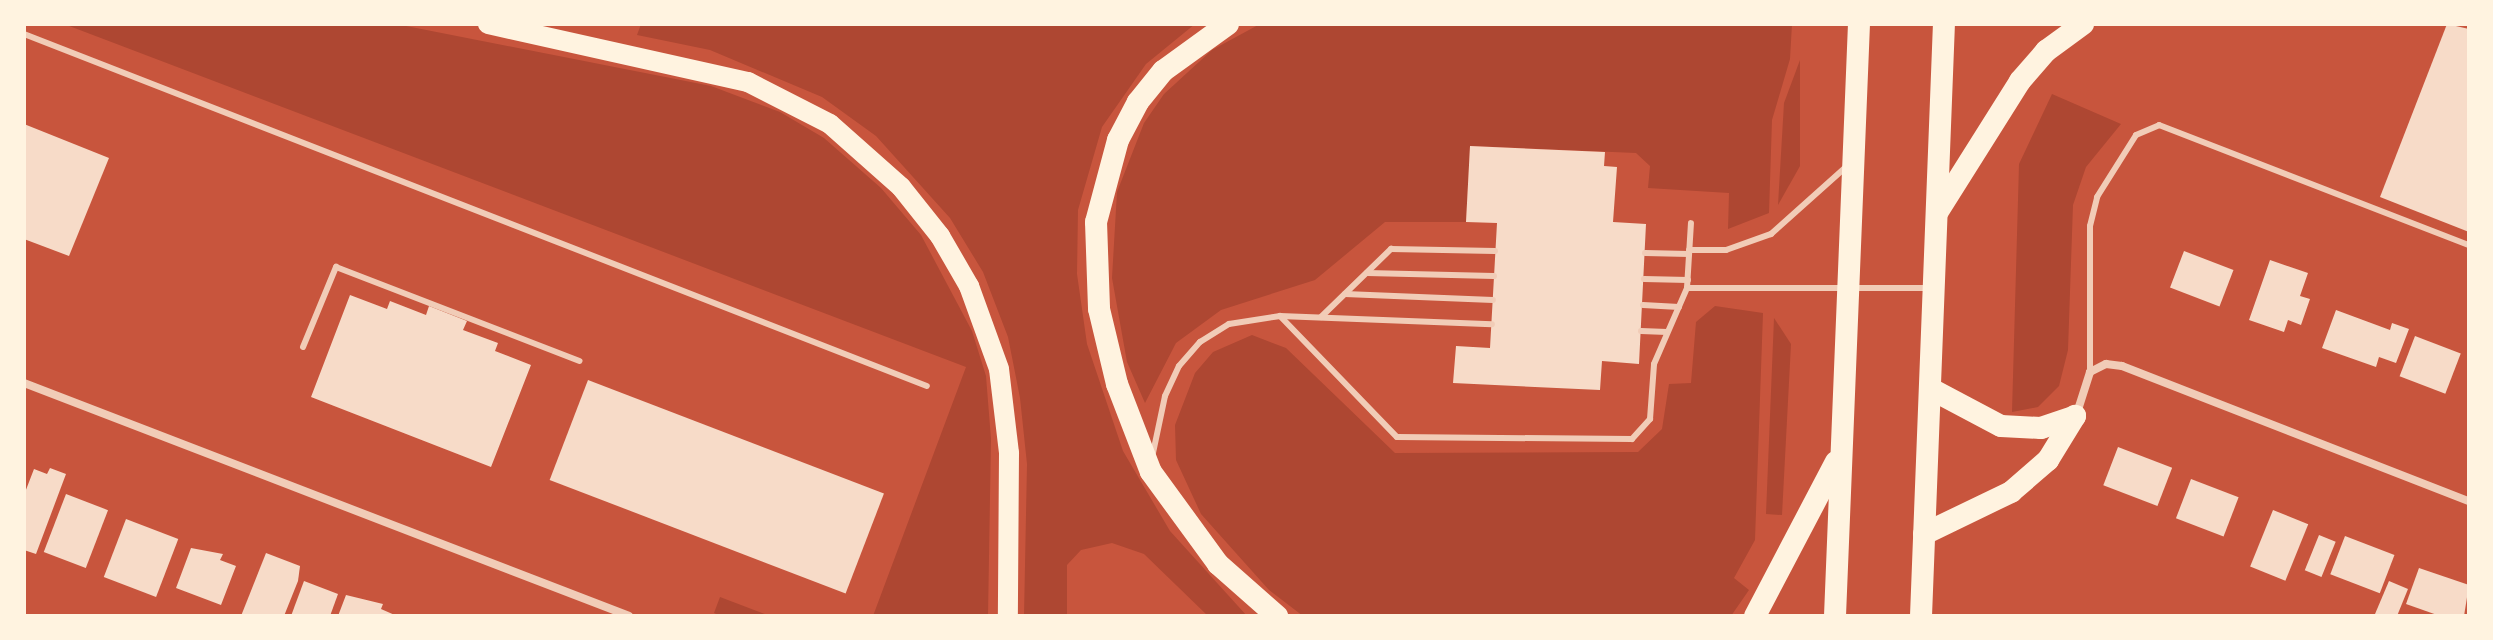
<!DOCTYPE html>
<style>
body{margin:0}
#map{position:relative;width:2493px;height:640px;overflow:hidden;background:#c8553d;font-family:"Varela Round",sans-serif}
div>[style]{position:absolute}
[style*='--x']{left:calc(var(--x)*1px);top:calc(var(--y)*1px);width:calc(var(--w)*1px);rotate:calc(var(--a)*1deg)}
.green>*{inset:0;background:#ae4732}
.building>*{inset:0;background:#f7dbc8;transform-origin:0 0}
.service>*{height:6px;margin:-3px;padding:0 3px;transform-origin:3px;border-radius:3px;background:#f1ccb7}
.minor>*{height:8px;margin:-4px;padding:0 4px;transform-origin:4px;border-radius:4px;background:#f1ccb7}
.primary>*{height:20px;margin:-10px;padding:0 10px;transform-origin:10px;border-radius:10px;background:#fff3e0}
.trunk>*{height:22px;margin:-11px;padding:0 11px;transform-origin:11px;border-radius:11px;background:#fff3e0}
span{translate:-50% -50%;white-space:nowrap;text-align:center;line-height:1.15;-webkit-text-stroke:6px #fff3e0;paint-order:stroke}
.frame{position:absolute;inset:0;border:26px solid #fff3e0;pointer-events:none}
</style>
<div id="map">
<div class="green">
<div style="clip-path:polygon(64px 24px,396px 24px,711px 86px,780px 112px,824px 138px,881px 188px,921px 235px,972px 331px,986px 376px,991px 439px,988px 616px,873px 616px,966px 367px)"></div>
<div style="clip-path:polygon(641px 24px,1195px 24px,1146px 64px,1102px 127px,1078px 210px,1077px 274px,1087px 344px,1123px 451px,1170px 531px,1247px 616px,1208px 616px,1144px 554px,1112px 543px,1081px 550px,1067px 565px,1067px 616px,1024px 616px,1027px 464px,1020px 398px,1008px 337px,983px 272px,950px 218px,876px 136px,822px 97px,710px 50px,637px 35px)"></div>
<div style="clip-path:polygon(1260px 24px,1792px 24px,1790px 59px,1772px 120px,1769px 213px,1728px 229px,1729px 193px,1648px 188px,1650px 166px,1636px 153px,1470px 146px,1466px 222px,1385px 222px,1315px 280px,1221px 310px,1176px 343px,1145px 403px,1127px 362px,1112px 278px,1117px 192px,1144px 123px,1164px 94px,1212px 50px)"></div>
<div style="clip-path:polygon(1800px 60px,1800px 166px,1778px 205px,1784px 103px)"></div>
<div style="clip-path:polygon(2052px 94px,2121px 124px,2086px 167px,2073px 205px,2068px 350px,2059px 386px,2038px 407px,2012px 412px,2019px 164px)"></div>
<div style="clip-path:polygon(1715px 306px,1763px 313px,1755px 540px,1734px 578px,1749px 590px,1731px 616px,1303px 616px,1269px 590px,1201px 514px,1176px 460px,1175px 425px,1195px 373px,1213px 352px,1252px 335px,1286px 348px,1395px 453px,1638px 452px,1662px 429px,1669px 384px,1691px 383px,1696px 322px)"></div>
<div style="clip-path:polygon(1774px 318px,1791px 344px,1782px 515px,1766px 514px)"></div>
<div style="clip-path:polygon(720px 597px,770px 616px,720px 616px,714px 613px)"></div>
</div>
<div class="building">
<div style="clip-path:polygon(2447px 24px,2469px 29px,2469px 232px,2380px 197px)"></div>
<div style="clip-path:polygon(24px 124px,109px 158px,69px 256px,24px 239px)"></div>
<div style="clip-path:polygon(1470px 146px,1605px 152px,1604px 166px,1617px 167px,1613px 222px,1646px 224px,1639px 364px,1602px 361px,1600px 390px,1453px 383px,1456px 346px,1490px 348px,1497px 223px,1466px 222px)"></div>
<div style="left:2184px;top:251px;width:53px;height:39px;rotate:21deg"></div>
<div style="clip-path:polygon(2270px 260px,2308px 273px,2300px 296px,2310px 299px,2301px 325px,2288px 320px,2284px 332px,2249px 320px)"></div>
<div style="clip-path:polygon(350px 295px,387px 309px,390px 301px,426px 315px,429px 306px,467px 321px,463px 330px,498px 343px,495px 351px,531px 365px,491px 467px,311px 397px)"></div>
<div style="clip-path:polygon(2336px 310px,2390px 330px,2392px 323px,2409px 329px,2396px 363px,2379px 357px,2376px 367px,2322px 348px)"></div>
<div style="left:2415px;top:336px;width:49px;height:43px;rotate:21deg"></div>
<div style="left:588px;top:380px;width:317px;height:107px;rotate:21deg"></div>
<div style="left:2118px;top:447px;width:58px;height:41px;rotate:21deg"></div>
<div style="clip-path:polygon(50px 468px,66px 474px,36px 554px,24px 550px,24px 495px,34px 469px,47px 474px)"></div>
<div style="left:2191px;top:479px;width:51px;height:42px;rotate:21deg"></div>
<div style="left:66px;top:494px;width:45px;height:62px;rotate:21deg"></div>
<div style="left:2273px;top:510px;width:38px;height:61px;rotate:22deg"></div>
<div style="left:126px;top:519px;width:56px;height:62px;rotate:21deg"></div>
<div style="left:2319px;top:535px;width:18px;height:38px;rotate:22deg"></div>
<div style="left:2345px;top:536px;width:53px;height:41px;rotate:21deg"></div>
<div style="clip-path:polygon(191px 548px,223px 554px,220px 560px,236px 566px,221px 605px,176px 588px)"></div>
<div style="clip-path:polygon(266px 553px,300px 566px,298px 581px,284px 616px,241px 616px)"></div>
<div style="clip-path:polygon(2419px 568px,2469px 585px,2464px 616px,2440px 616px,2406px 604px)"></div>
<div style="clip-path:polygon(304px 581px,338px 594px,330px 616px,291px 616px)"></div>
<div style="clip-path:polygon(2389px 581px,2408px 589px,2397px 616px,2381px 616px,2375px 614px)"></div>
<div style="clip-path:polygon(346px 595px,383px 604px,381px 609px,397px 616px,338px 616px)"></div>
</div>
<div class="service">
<div style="--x:24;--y:34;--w:969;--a:21.3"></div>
<div style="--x:1689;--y:250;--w:37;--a:0"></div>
<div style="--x:1726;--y:250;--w:48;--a:-19.6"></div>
<div style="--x:1771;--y:234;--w:102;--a:-41.8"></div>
<div style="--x:1645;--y:253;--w:44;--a:1.3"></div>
<div style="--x:1367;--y:273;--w:127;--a:1.4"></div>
<div style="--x:1644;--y:279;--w:44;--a:1.3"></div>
<div style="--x:1687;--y:288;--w:157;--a:0"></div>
<div style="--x:1855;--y:288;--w:73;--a:0"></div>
<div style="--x:1345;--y:294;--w:148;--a:2.3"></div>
<div style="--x:1643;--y:305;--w:36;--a:3"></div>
<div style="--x:1280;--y:316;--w:168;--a:46"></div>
<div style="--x:1397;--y:437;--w:235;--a:0.5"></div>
<div style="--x:1632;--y:439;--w:27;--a:-48"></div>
<div style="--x:1650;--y:419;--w:55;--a:-85.8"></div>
<div style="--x:1654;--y:364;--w:83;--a:-66.5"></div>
<div style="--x:1687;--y:288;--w:65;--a:-86.5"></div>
<div style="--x:1321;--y:317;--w:98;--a:-44.2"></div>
<div style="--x:1391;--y:249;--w:104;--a:1.1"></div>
<div style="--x:1641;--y:331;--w:26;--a:2"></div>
<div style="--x:303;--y:347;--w:87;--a:-67.6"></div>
<div style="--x:336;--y:267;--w:261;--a:21.1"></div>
<div style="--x:2090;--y:372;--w:146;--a:-90"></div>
<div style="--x:2090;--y:226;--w:30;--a:-76"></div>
<div style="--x:2097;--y:197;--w:73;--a:-57.8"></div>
<div style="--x:2136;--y:135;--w:25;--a:-23"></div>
<div style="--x:2159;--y:125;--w:332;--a:21.2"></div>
<div style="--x:1153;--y:453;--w:58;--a:-78.1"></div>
<div style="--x:1165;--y:396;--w:33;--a:-65"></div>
<div style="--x:1179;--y:366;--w:32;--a:-49"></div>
<div style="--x:1200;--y:342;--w:34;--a:-32"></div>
<div style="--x:1229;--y:324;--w:52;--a:-8.9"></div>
<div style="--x:1280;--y:316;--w:212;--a:2.2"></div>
</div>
<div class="minor">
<div style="--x:24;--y:383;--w:648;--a:21.06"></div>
<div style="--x:2076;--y:416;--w:46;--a:-72.3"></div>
<div style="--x:2090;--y:372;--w:18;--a:-27"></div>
<div style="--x:2106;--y:364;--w:16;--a:7"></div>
<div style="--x:2122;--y:366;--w:372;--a:21.3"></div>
</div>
<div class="primary">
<div style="--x:488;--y:24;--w:266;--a:12.6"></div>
<div style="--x:748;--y:82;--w:92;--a:27.1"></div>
<div style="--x:830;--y:124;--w:95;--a:41.6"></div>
<div style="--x:901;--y:187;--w:63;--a:51.5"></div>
<div style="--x:940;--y:236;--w:58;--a:59.9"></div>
<div style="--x:969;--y:286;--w:88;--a:70.1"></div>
<div style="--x:999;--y:369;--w:85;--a:83.2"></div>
<div style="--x:1009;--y:453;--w:163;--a:90.4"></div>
</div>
<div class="trunk">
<div style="--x:1228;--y:24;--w:80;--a:144.1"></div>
<div style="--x:1163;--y:71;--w:40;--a:129"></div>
<div style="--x:1138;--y:102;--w:43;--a:117.8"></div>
<div style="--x:1118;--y:140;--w:85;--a:105"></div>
<div style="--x:1096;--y:222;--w:87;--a:88"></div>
<div style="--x:1099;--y:309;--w:77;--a:76.5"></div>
<div style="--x:1117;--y:384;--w:94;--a:68.9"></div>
<div style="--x:1151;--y:472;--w:114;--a:53.9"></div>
<div style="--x:1218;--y:564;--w:79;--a:41.4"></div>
<div style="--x:1937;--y:213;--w:156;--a:-57.8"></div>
<div style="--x:2020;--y:81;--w:40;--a:-49"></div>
<div style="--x:2046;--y:51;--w:46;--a:-36.1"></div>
<div style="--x:1931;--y:389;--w:79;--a:27.9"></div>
<div style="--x:2001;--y:426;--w:40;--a:2.9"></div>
<div style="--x:2041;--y:428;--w:36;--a:-19"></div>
<div style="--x:1924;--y:534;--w:97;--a:-25.8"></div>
<div style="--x:2011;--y:492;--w:49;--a:-40.9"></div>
<div style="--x:2048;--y:460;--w:52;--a:-58.5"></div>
<div style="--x:1755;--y:616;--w:174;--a:-62.3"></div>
<div style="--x:1835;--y:616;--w:592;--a:-87.68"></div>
<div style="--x:1921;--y:616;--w:592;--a:-87.78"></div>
</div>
<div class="frame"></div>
</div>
